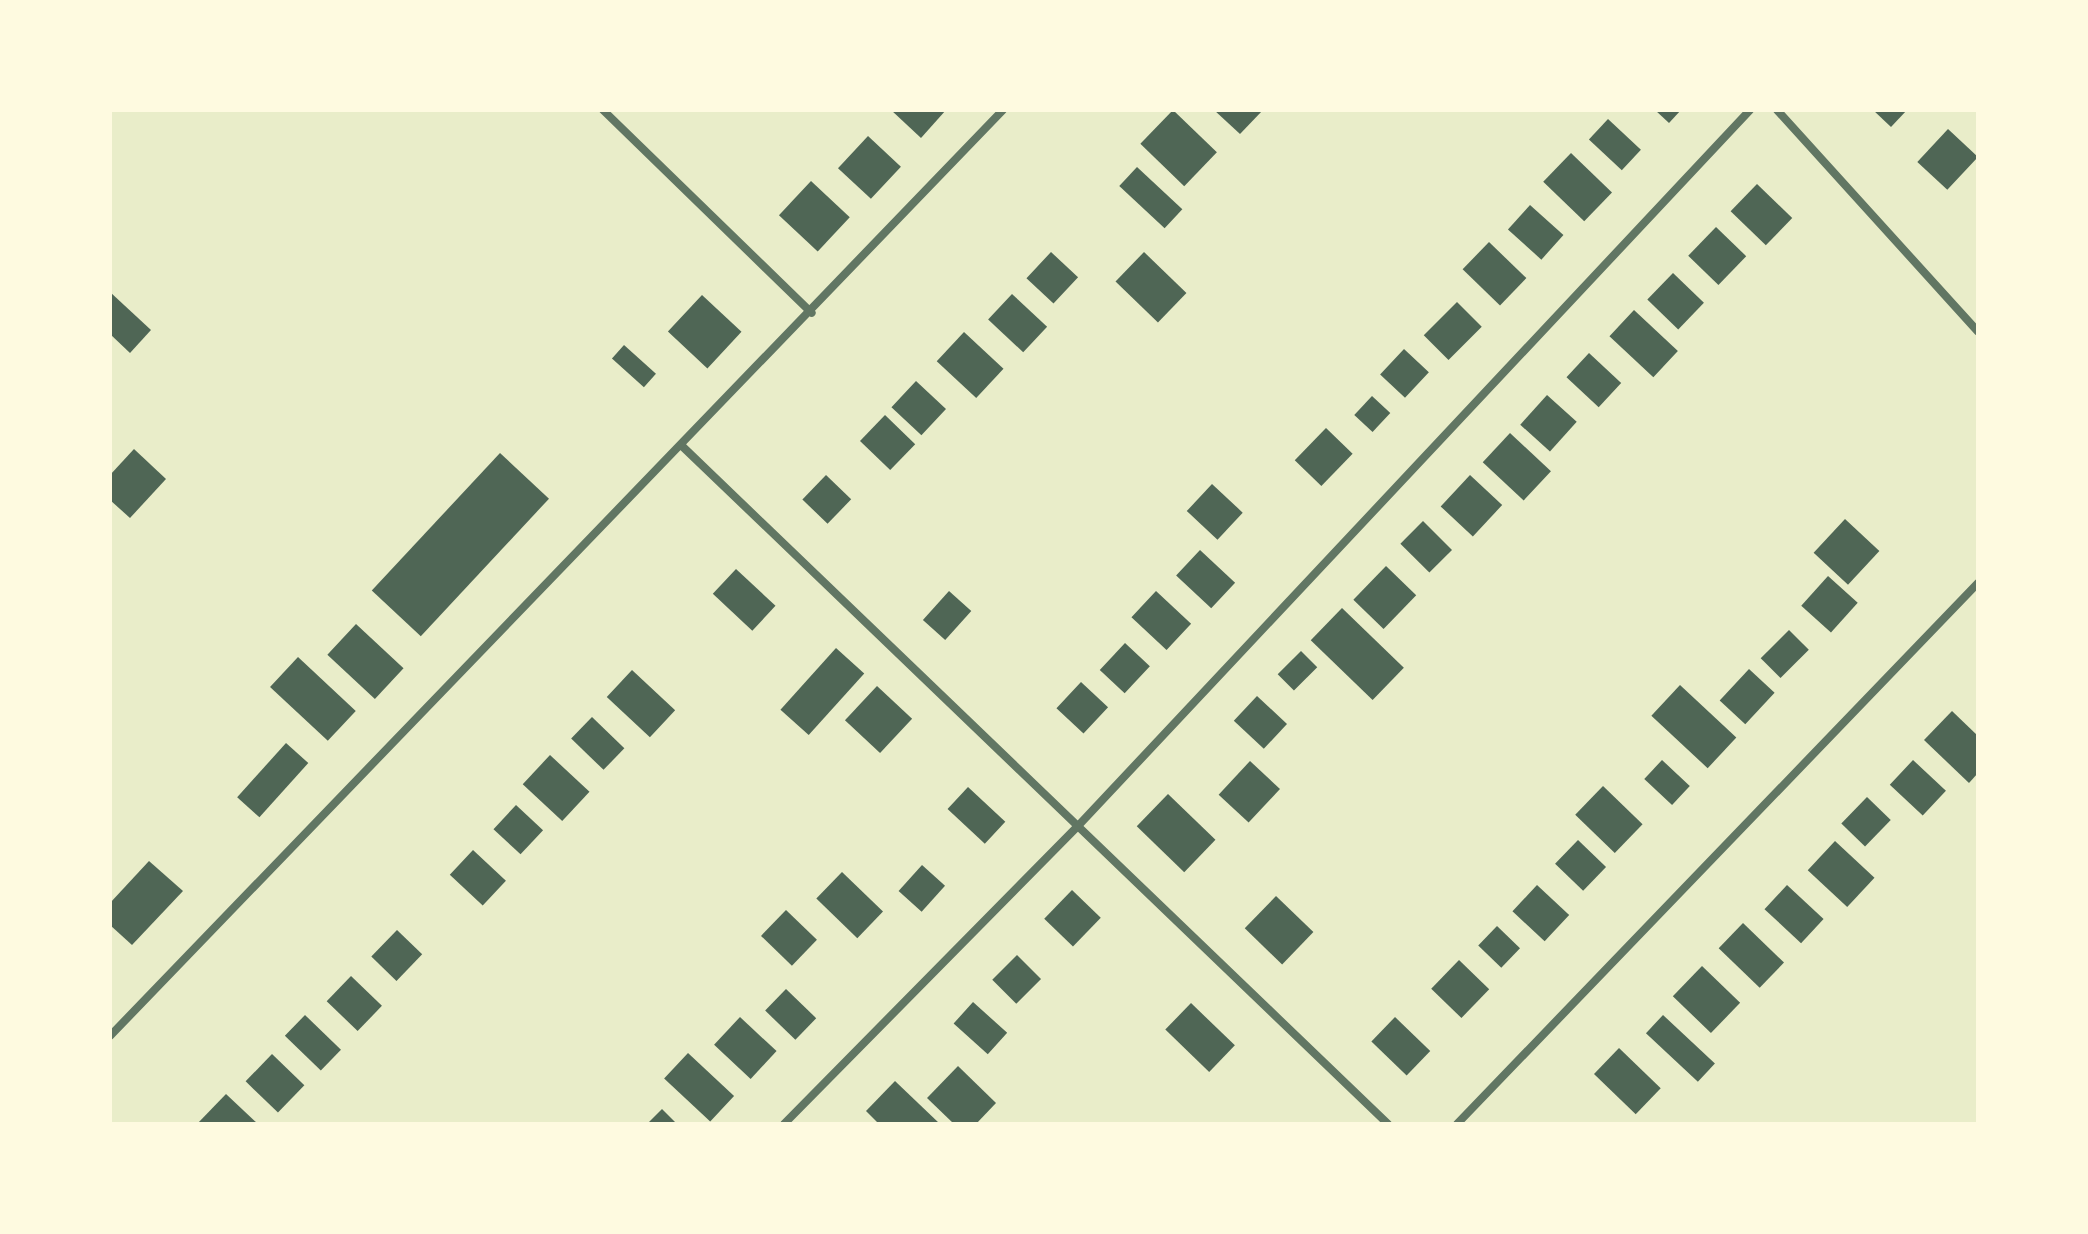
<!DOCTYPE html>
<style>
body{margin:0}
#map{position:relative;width:2088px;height:1234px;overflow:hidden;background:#e9edc9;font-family:"PT Sans Narrow",sans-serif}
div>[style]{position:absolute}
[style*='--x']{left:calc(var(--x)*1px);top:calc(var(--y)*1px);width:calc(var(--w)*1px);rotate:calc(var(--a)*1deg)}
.building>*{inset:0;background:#4f6655;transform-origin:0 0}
.minor>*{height:8px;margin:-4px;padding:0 4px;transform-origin:4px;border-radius:4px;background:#617663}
span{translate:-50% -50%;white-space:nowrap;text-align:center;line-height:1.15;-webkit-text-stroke:8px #fefae0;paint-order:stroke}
.frame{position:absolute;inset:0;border:112px solid #fefae0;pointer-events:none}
</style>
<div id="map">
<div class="building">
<div style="clip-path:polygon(891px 110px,946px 110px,921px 138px)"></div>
<div style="left:1173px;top:110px;width:61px;height:47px;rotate:44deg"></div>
<div style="clip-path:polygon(1214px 110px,1263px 110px,1240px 134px)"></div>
<div style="clip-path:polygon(1655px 110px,1681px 110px,1669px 123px)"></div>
<div style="clip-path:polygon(1873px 110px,1907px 110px,1891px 127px)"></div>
<div style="left:1608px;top:119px;width:45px;height:28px;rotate:43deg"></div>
<div style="left:1948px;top:129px;width:41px;height:45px;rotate:43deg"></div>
<div style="left:868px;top:136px;width:45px;height:44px;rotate:43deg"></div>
<div style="left:1571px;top:153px;width:57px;height:40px;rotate:44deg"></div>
<div style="left:1137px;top:167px;width:62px;height:26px;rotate:43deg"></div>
<div style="left:811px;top:181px;width:53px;height:47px;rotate:43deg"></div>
<div style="left:1757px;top:184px;width:49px;height:38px;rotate:44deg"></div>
<div style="left:1530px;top:205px;width:45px;height:33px;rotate:42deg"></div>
<div style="left:1716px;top:227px;width:42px;height:40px;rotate:44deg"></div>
<div style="left:1489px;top:242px;width:52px;height:38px;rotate:44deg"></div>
<div style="left:1051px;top:252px;width:37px;height:36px;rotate:43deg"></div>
<div style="left:1144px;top:252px;width:59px;height:41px;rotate:44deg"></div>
<div style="left:1673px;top:273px;width:43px;height:37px;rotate:44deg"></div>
<div style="clip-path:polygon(110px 292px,151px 330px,130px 353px,110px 334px)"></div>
<div style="left:1012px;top:294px;width:48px;height:35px;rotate:43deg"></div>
<div style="left:702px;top:295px;width:54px;height:50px;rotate:43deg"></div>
<div style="left:1457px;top:302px;width:35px;height:47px;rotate:45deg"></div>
<div style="left:1634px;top:310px;width:60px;height:36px;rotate:43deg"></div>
<div style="left:964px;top:332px;width:54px;height:40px;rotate:43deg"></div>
<div style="left:624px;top:345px;width:43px;height:18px;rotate:42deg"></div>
<div style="left:1404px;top:349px;width:34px;height:35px;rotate:43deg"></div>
<div style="left:1589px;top:353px;width:44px;height:33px;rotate:43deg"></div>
<div style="left:916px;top:381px;width:41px;height:36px;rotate:43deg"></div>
<div style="left:1547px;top:395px;width:40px;height:40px;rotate:42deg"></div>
<div style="left:1372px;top:396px;width:25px;height:26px;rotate:43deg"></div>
<div style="left:885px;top:415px;width:42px;height:36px;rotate:44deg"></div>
<div style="left:1326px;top:428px;width:37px;height:45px;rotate:44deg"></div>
<div style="left:1510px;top:433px;width:56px;height:40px;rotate:43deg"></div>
<div style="clip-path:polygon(134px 449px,166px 479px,130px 518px,110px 500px,110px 475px)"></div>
<div style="left:500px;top:453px;width:67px;height:188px;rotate:43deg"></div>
<div style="left:826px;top:475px;width:35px;height:34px;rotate:44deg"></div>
<div style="left:1470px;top:475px;width:44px;height:43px;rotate:43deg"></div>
<div style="left:1212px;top:484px;width:42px;height:37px;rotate:43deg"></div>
<div style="left:1845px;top:519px;width:47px;height:46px;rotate:43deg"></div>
<div style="left:1423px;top:521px;width:41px;height:32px;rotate:45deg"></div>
<div style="left:1200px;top:550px;width:48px;height:35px;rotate:43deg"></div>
<div style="left:1386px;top:566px;width:42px;height:47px;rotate:44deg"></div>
<div style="left:736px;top:569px;width:54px;height:34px;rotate:43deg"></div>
<div style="left:1828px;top:576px;width:40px;height:40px;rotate:42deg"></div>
<div style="left:949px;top:591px;width:30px;height:39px;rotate:42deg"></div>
<div style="left:1156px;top:591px;width:48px;height:36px;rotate:43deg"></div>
<div style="left:1342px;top:608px;width:86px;height:45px;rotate:44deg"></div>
<div style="left:356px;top:624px;width:65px;height:42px;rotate:43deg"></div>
<div style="left:1789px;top:630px;width:28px;height:40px;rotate:45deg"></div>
<div style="left:1125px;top:643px;width:34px;height:37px;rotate:43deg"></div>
<div style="left:836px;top:648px;width:38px;height:83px;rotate:42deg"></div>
<div style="left:1301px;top:651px;width:23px;height:33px;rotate:45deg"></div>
<div style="left:298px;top:657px;width:79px;height:41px;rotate:43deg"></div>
<div style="left:1749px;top:669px;width:35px;height:43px;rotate:43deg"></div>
<div style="left:632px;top:670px;width:59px;height:37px;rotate:43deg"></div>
<div style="left:1081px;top:682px;width:37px;height:36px;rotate:43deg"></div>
<div style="left:1680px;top:685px;width:77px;height:42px;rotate:43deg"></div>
<div style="left:877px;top:686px;width:48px;height:47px;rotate:43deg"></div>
<div style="left:1257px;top:696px;width:41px;height:34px;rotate:43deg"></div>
<div style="clip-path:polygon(1952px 711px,1978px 736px,1978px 773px,1969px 783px,1924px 740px)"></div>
<div style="left:592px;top:717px;width:45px;height:30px;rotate:44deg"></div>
<div style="left:286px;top:743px;width:30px;height:73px;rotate:42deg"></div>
<div style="left:550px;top:755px;width:54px;height:40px;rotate:43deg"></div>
<div style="left:1662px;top:760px;width:38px;height:26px;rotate:43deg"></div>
<div style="left:1913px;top:760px;width:45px;height:34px;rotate:43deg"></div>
<div style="left:1250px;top:761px;width:41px;height:46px;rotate:43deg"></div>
<div style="left:1603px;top:786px;width:55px;height:40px;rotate:44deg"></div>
<div style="left:968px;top:787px;width:51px;height:30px;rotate:43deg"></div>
<div style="left:1168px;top:794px;width:66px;height:45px;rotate:44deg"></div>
<div style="left:1867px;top:797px;width:33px;height:37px;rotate:44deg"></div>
<div style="left:516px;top:805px;width:37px;height:33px;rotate:43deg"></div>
<div style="left:1578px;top:840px;width:39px;height:33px;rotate:44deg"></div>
<div style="left:1835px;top:841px;width:54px;height:40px;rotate:43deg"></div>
<div style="left:473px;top:850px;width:45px;height:34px;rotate:43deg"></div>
<div style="clip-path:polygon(149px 861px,183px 891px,132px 945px,110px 925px,110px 903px)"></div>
<div style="left:922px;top:865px;width:31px;height:35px;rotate:42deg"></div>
<div style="left:842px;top:872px;width:57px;height:37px;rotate:44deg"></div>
<div style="left:1537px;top:885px;width:44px;height:36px;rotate:43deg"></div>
<div style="left:1787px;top:885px;width:50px;height:33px;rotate:43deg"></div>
<div style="left:1072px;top:890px;width:40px;height:40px;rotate:44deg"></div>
<div style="left:1276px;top:896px;width:52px;height:45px;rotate:44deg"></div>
<div style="left:786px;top:910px;width:43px;height:36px;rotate:44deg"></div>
<div style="left:1743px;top:923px;width:57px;height:35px;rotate:44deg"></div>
<div style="left:1497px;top:926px;width:32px;height:27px;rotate:44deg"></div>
<div style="left:397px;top:930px;width:35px;height:37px;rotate:44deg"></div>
<div style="left:1017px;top:955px;width:34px;height:35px;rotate:45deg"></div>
<div style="left:1459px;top:960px;width:42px;height:40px;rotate:44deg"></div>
<div style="left:1702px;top:966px;width:53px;height:42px;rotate:44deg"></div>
<div style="left:351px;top:976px;width:43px;height:35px;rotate:44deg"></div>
<div style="left:786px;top:989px;width:42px;height:30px;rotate:44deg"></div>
<div style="left:973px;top:1002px;width:46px;height:29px;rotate:42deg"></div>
<div style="left:1191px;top:1003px;width:61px;height:37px;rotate:44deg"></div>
<div style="left:305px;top:1015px;width:50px;height:29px;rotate:44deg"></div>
<div style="left:1663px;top:1015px;width:71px;height:25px;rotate:43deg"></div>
<div style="left:740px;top:1017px;width:50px;height:38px;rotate:43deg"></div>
<div style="left:1395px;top:1017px;width:49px;height:34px;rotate:44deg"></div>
<div style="left:1619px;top:1048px;width:58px;height:36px;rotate:44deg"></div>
<div style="left:688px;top:1053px;width:63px;height:35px;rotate:43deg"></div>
<div style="left:272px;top:1054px;width:45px;height:38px;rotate:44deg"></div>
<div style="clip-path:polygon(958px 1066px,996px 1103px,976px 1124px,954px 1124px,927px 1098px)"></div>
<div style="clip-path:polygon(895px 1081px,940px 1124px,879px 1124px,866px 1111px)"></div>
<div style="clip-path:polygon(226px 1094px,258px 1124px,197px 1124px)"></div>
<div style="clip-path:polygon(662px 1109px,677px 1124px,647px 1124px)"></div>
</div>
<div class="minor">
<div style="--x:603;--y:110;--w:291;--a:44.2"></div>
<div style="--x:1777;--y:110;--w:299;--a:47.8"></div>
<div style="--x:682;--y:446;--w:979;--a:43.84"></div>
<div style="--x:110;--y:1036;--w:1286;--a:-46.04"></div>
<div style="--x:784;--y:1124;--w:417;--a:-45.4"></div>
<div style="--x:1077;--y:827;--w:983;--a:-46.81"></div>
<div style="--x:1457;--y:1124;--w:751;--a:-46.08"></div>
</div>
<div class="frame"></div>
</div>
